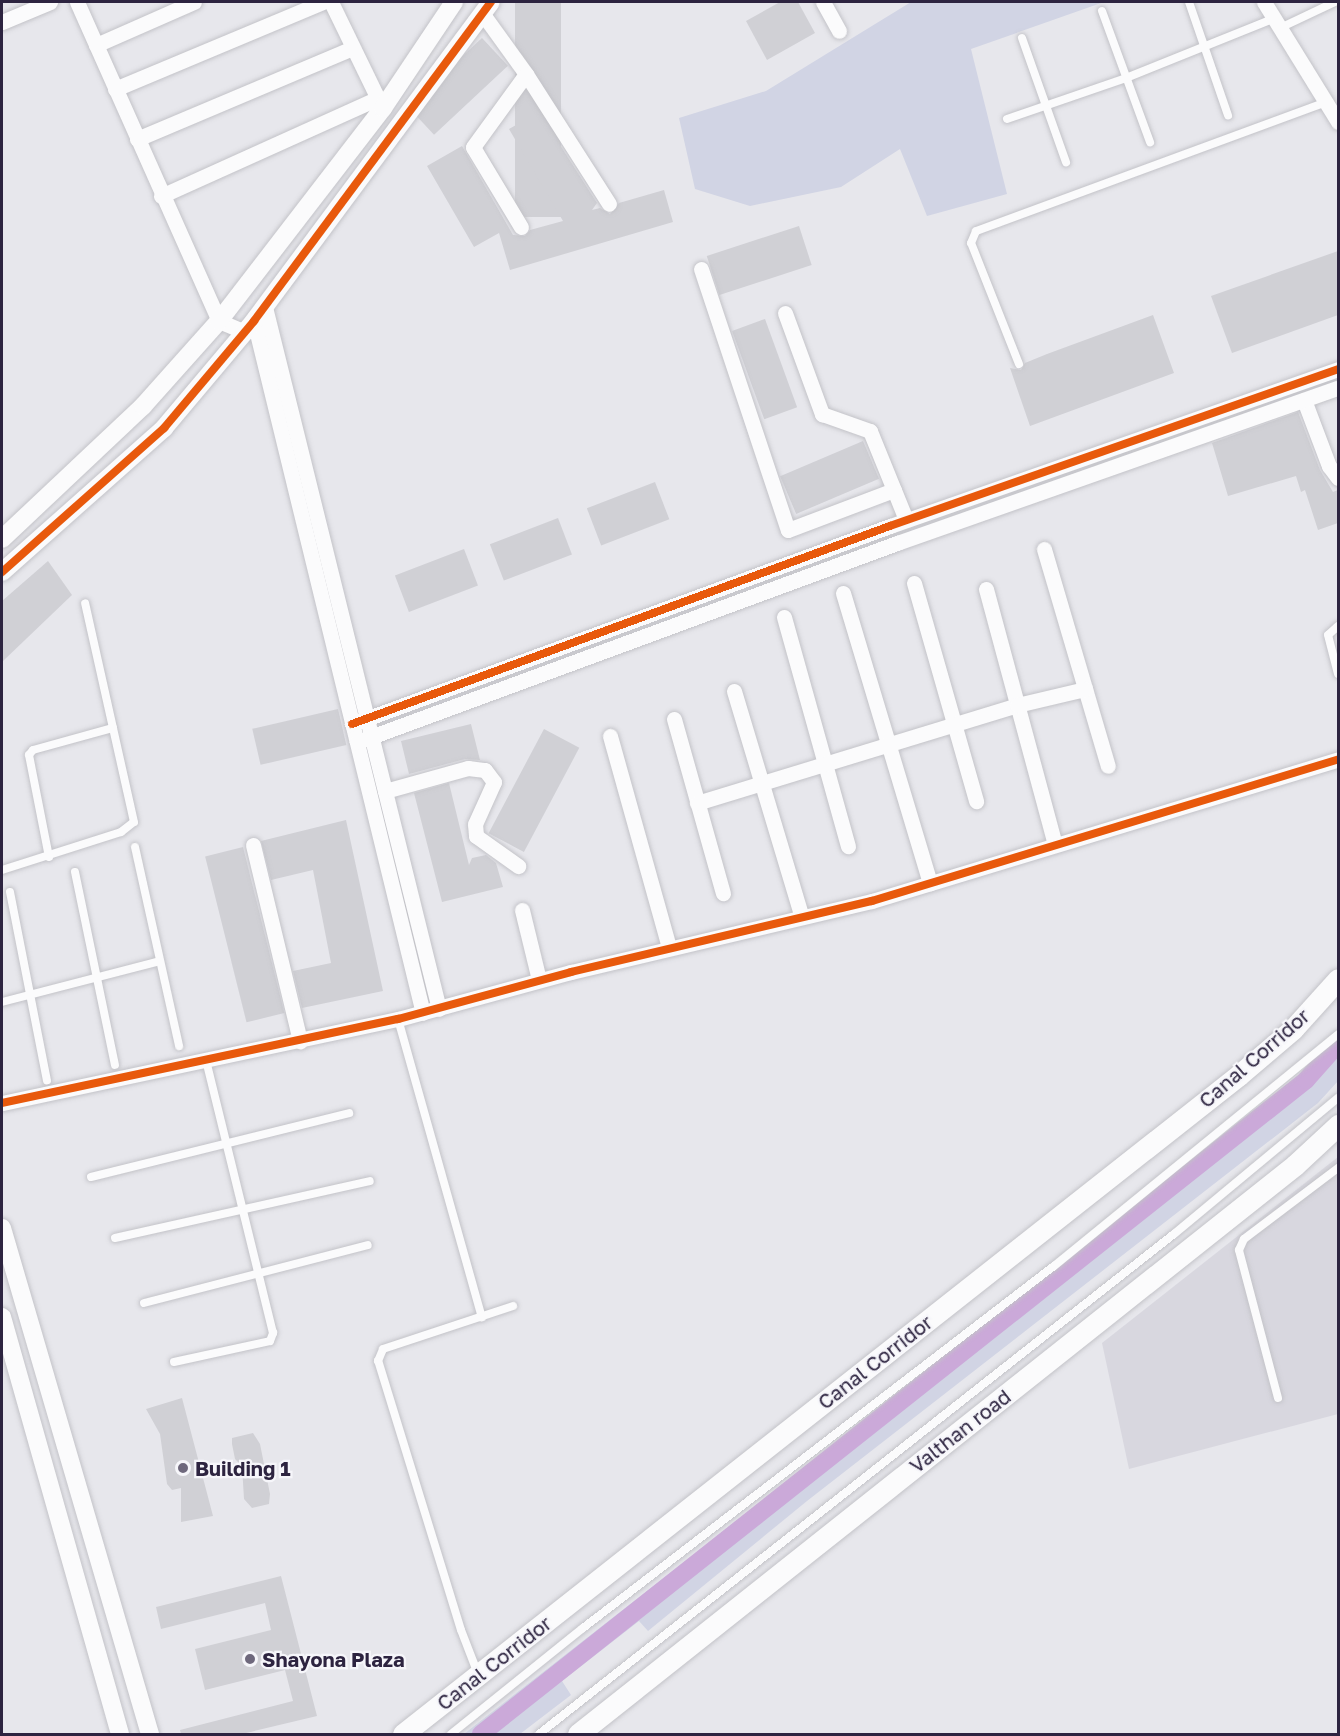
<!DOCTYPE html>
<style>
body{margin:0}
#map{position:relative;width:1340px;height:1736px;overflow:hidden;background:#e7e7ec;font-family:"Golos Text",sans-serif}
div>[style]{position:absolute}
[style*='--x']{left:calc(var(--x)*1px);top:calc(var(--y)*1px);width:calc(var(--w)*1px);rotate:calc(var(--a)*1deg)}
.built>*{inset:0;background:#d8d7df}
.green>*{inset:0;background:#d1d4e4}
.canal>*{height:18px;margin:-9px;padding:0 9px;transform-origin:9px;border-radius:9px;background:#cba9d9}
.building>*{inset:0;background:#d0d0d5;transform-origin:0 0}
.roads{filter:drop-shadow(0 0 2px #c3c3c8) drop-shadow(0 0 2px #c3c3c8)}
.service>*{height:8px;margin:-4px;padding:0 4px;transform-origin:4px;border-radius:4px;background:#fbfbfc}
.minor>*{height:15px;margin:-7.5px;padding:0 7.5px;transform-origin:7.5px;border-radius:7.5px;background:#fbfbfc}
.tertiary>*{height:18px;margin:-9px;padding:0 9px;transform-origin:9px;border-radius:9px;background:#fbfbfc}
.secondary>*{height:21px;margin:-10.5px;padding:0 10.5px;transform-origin:10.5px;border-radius:10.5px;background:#fbfbfc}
.cycleway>*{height:8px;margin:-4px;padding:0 4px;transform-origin:4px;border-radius:4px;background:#e8590c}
.dots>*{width:16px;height:16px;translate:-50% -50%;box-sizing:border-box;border:3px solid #f6f6fa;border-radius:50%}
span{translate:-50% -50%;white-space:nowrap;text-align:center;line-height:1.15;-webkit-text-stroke:4.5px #f6f6fa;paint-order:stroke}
.street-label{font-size:20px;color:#2d2440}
.poi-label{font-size:20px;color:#2d2440;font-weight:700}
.left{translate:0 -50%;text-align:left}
.frame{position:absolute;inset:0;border:3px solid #2d2440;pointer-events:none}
</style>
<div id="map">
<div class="built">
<div style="clip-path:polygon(1338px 1157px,1338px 1414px,1129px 1469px,1102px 1343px)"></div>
</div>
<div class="green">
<div style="clip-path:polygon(911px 2px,1104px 2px,971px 49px,1007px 194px,927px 216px,900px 149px,841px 187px,750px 206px,695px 189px,679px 118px,766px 91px)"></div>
<div style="clip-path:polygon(1338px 1055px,1338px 1081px,1318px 1103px,807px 1501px,648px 1631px,639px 1621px,562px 1681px,571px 1695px,520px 1734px,464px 1734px,862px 1423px,1187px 1181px,1311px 1084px)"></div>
</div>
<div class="canal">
<div style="--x:481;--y:1734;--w:1053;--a:-38.4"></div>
<div style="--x:1306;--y:1080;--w:48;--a:-48.4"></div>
</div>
<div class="building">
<div style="left:515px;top:2px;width:46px;height:215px"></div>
<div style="clip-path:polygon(780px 2px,798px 2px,815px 33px,767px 60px,746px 21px)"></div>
<div style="left:482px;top:38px;width:38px;height:101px;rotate:47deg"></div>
<div style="clip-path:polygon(539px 112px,597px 203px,592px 210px,600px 208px,610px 214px,619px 203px,664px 190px,673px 222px,510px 270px,499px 233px,474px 247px,427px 166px,462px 146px,513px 235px,525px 236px,530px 230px,563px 221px,509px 129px)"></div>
<div style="left:799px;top:226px;width:41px;height:97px;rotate:72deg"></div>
<div style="clip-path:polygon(1338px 251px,1338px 315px,1232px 353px,1211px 296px)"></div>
<div style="clip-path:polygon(1153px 315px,1174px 373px,1030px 426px,1010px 368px,1021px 370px,1025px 363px,1047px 354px)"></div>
<div style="left:765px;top:319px;width:94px;height:35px;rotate:70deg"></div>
<div style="clip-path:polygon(1298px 412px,1320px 470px,1333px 492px,1338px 490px,1338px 523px,1318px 530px,1305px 490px,1301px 492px,1296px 476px,1228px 496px,1212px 443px)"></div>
<div style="left:863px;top:441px;width:41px;height:90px;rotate:67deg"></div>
<div style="left:655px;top:482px;width:40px;height:73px;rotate:69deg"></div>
<div style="left:558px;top:518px;width:39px;height:73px;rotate:69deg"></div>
<div style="left:464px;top:549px;width:39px;height:74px;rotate:69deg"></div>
<div style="clip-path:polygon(48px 561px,72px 595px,2px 662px,2px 601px)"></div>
<div style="left:338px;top:709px;width:37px;height:88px;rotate:77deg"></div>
<div style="clip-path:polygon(471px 724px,480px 760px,465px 759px,409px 774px,401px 741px)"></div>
<div style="left:544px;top:729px;width:40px;height:118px;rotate:28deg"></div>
<div style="clip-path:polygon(449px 783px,469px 865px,472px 858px,486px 855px,496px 863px,503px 887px,442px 902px,414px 793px)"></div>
<div style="clip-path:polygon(346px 820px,383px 991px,302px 1008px,293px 971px,331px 963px,313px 870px,271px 880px,261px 841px)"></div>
<div style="left:243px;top:847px;width:171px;height:39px;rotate:76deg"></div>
<div style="clip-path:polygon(182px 1398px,213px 1516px,181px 1522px,181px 1488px,172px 1490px,167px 1484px,160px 1434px,146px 1409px)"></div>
<div style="clip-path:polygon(253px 1433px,260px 1444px,270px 1494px,269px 1504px,252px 1508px,244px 1499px,242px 1466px,235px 1459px,232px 1444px,232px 1438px)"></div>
<div style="clip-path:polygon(281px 1576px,317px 1716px,242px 1734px,181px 1734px,180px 1730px,293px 1701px,285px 1670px,205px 1690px,195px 1649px,271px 1630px,265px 1603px,161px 1629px,156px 1607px)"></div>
</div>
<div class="roads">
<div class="service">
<div style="--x:1189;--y:2;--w:120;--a:71"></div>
<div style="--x:1102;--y:11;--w:140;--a:69.9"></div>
<div style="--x:1280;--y:28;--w:61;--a:-25.3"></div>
<div style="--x:1022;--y:38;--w:132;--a:70.5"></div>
<div style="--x:1007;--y:119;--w:126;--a:-19"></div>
<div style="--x:1126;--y:78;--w:158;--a:-21.9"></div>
<div style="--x:1019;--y:364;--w:130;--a:-111.6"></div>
<div style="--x:971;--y:243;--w:13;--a:-67"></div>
<div style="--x:976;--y:231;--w:373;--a:-20.2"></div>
<div style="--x:1338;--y:626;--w:13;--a:138"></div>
<div style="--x:1328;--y:635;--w:40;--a:75.6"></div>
<div style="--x:135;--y:847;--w:204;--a:77.5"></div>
<div style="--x:49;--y:857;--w:104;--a:-101.1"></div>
<div style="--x:29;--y:755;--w:6;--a:-51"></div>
<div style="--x:33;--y:750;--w:83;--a:-15.4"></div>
<div style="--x:2;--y:870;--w:125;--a:-17.7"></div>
<div style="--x:121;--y:832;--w:16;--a:-38"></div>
<div style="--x:134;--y:822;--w:224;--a:-102.6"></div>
<div style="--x:75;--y:872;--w:197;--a:78.3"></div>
<div style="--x:10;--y:892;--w:192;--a:78.9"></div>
<div style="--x:2;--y:1002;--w:163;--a:-14.5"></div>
<div style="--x:398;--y:1019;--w:310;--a:74.3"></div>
<div style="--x:91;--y:1177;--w:266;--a:-13.9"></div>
<div style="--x:115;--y:1238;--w:261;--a:-12.6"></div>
<div style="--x:144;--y:1303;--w:231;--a:-14.5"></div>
<div style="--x:174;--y:1362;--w:98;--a:-12.3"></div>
<div style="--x:270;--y:1341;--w:9;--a:-69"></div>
<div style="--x:273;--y:1333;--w:280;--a:-103.8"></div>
<div style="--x:1278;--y:1398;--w:153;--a:-104.8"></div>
<div style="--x:1239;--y:1250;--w:12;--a:-66"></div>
<div style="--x:1244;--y:1239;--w:118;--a:-37.1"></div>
<div style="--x:478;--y:1674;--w:47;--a:-111.1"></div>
<div style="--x:461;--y:1630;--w:282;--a:-107.1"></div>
<div style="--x:378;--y:1361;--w:13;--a:-67"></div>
<div style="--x:383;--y:1349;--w:137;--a:-18.3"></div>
<div style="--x:451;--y:1734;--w:169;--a:-38.8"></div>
<div style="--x:583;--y:1628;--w:594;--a:-37.55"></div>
<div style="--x:1054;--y:1266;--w:367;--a:-39.2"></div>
<div style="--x:539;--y:1734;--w:808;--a:-38.22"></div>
<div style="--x:1174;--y:1234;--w:213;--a:-39.7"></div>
</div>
<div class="minor">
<div style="--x:77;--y:2;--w:349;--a:66"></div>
<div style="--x:219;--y:321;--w:28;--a:23"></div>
<div style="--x:331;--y:2;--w:117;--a:64.1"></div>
<div style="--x:823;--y:2;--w:33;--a:61"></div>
<div style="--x:1264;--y:2;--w:141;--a:58.3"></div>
<div style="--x:482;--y:13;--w:75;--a:54.2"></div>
<div style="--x:526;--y:74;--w:154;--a:57.4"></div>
<div style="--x:2;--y:22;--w:52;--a:-22.6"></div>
<div style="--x:96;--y:45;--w:107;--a:-23.7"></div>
<div style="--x:115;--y:89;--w:225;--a:-22.7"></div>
<div style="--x:137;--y:139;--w:233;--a:-22.9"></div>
<div style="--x:161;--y:196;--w:238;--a:-24.3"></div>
<div style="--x:521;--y:227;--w:93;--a:-121"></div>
<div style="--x:473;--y:147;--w:90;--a:-54"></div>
<div style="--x:701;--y:269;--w:275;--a:71.6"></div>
<div style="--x:788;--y:530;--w:113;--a:-20.7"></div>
<div style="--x:894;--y:490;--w:32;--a:68"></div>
<div style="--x:265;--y:307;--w:723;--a:76.08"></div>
<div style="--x:785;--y:313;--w:108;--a:69.9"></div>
<div style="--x:822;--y:414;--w:51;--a:19.5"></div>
<div style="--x:870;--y:431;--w:64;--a:67.9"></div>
<div style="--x:254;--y:321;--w:712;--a:76.28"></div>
<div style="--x:1304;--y:400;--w:71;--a:69.3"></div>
<div style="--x:1329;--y:466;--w:15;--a:53"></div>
<div style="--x:1044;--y:549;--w:226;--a:73.6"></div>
<div style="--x:914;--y:583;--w:227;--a:74.1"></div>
<div style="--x:986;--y:589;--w:264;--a:74.9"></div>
<div style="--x:843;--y:593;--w:303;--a:73.3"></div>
<div style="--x:784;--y:617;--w:238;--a:74.4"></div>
<div style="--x:734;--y:691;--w:236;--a:73.3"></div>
<div style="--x:674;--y:719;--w:181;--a:74.3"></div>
<div style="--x:352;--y:724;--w:573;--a:-20.21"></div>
<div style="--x:890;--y:526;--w:475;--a:-19.3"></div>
<div style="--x:610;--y:736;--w:220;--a:74.4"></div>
<div style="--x:357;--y:742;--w:576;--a:-20.23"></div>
<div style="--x:897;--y:543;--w:467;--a:-19.4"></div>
<div style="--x:385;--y:791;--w:86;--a:-15.5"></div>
<div style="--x:468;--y:768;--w:17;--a:7"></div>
<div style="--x:485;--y:770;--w:15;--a:53"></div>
<div style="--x:494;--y:782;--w:46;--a:114.3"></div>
<div style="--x:475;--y:824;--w:12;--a:85"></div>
<div style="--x:476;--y:836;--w:52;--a:35.5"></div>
<div style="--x:697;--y:803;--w:335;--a:-17"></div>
<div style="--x:1017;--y:705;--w:70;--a:-13.2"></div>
<div style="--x:253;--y:845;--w:202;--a:76.5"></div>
<div style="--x:522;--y:910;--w:72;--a:76.3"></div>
<div style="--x:2;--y:1103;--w:405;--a:-12"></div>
<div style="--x:398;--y:1019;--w:179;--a:-15.2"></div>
<div style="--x:571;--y:972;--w:309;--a:-13.3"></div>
<div style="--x:872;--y:901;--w:487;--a:-16.9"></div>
</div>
<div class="tertiary">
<div style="--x:2;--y:539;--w:194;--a:-43.3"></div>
<div style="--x:143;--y:406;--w:114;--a:-48.2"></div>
<div style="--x:219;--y:321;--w:269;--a:-52.4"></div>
<div style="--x:383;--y:108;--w:128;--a:-56.2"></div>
<div style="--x:2;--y:572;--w:217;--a:-41.6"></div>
<div style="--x:164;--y:428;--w:140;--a:-49.9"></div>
<div style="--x:254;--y:321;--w:397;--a:-53.4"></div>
<div style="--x:2;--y:1228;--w:527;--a:73.7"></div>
<div style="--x:2;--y:1317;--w:433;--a:74.2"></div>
</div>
<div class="secondary">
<div style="--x:403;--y:1734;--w:1065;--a:-38.25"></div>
<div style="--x:1239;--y:1075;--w:71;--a:-40.4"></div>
<div style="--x:1293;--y:1029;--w:67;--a:-48"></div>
<div style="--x:578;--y:1734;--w:915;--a:-38.43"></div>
<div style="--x:1295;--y:1165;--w:59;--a:-42.9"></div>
</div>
</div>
<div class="cycleway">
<div style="--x:2;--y:572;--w:217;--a:-41.6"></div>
<div style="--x:164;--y:428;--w:140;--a:-49.9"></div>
<div style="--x:254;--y:321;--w:397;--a:-53.4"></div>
<div style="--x:352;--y:724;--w:573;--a:-20.21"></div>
<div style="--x:890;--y:526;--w:475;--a:-19.3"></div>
<div style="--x:2;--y:1103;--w:405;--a:-12"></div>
<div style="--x:398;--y:1019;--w:179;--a:-15.2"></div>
<div style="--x:571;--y:972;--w:309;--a:-13.3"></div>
<div style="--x:872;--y:901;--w:487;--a:-16.9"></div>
</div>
<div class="dots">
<div style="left:183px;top:1468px;background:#6e687c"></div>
<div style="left:250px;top:1659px;background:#6e687c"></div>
</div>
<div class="street-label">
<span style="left:1254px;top:1058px;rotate:-41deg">Canal Corridor</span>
<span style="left:875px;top:1362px;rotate:-38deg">Canal Corridor</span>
<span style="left:960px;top:1431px;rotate:-38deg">Valthan road</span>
<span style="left:494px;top:1663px;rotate:-38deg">Canal Corridor</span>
</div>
<div class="poi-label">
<span class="left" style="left:195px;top:1468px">Building 1</span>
<span class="left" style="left:262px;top:1659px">Shayona Plaza</span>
</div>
<div class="frame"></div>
</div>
